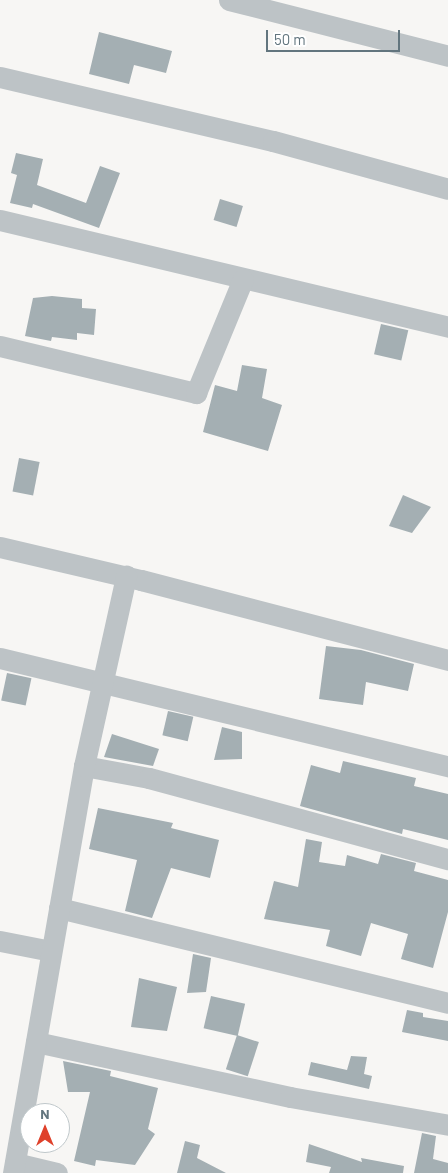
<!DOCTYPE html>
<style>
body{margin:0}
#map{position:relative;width:448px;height:1173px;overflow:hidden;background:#f7f6f4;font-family:Barlow,sans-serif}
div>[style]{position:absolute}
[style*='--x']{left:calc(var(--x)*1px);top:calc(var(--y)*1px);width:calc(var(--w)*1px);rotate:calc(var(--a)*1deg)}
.building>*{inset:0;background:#a4afb3;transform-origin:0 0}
.minor>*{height:21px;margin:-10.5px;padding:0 10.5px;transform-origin:10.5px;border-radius:10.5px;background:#bdc3c6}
span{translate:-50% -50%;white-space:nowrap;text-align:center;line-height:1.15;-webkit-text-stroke:5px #fff;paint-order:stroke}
.north{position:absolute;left:20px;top:1103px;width:50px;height:50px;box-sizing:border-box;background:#fff;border:1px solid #c0c8cb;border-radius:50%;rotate:0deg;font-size:14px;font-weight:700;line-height:20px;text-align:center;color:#62757e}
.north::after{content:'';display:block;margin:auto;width:18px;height:22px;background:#df412b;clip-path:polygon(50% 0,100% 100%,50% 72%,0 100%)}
.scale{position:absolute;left:266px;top:30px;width:134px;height:22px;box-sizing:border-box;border:2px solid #62757e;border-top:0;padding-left:6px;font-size:15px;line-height:18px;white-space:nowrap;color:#62757e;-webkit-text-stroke:4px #fff;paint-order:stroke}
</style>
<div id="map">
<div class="building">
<div style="clip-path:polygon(99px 32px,172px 51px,166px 73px,134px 65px,129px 84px,89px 74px)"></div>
<div style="clip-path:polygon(16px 153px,43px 159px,37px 185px,86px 203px,100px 166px,120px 173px,99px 228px,33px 204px,32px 208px,10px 203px,17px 175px,11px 173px)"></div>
<div style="left:220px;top:199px;width:24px;height:22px;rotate:17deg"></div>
<div style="clip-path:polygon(52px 296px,82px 299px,82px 308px,96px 309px,94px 335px,77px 333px,77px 340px,52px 337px,51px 341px,25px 336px,33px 298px)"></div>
<div style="left:381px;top:324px;width:28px;height:31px;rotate:13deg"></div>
<div style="clip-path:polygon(242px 365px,267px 369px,262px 398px,282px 405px,268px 451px,203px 432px,215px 385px,237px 391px)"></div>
<div style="left:19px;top:458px;width:21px;height:34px;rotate:11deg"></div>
<div style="clip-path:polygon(403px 495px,431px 507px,412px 533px,389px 526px)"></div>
<div style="clip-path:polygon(326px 646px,361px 650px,414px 664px,408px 691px,366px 682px,363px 705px,319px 699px)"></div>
<div style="left:7px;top:673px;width:25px;height:28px;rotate:12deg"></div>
<div style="left:168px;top:711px;width:26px;height:25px;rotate:13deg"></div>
<div style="clip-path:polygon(222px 727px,242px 732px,242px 759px,214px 760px)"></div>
<div style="clip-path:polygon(112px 734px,159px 749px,153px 766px,104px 757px)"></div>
<div style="clip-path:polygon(343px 761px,416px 778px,414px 786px,448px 794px,448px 840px,403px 829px,402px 834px,300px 806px,311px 765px,340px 773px)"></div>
<div style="clip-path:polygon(98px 808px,173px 823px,171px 828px,219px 840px,210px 878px,171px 868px,152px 918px,125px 911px,137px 860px,89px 849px)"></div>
<div style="clip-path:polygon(306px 839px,322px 842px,319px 862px,345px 866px,347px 855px,378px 864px,381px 854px,416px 863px,414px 871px,448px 880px,448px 912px,433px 968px,401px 959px,408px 934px,371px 923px,361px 956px,326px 946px,330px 930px,264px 919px,274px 881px,298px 887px)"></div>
<div style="clip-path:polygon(193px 954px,211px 958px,206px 992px,187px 993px)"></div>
<div style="clip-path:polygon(139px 978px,177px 987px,167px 1031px,131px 1027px)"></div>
<div style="left:211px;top:996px;width:35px;height:33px;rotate:13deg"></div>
<div style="clip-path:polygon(407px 1010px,423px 1013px,423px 1017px,448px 1021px,448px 1041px,402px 1032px)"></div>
<div style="left:237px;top:1035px;width:23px;height:36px;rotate:18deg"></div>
<div style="clip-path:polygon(351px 1056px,367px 1057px,364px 1074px,372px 1076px,369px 1089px,308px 1075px,311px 1062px,347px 1070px)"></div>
<div style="clip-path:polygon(63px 1061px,111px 1071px,110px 1076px,158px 1088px,148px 1129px,155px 1134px,135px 1165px,96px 1160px,95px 1166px,74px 1161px,90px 1092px,68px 1092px)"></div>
<div style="clip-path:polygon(422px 1133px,436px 1136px,433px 1159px,448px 1163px,448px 1173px,414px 1173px)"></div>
<div style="clip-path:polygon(185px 1141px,200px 1145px,197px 1158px,226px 1173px,177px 1173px)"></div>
<div style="clip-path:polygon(309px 1144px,362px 1162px,361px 1158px,404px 1166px,403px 1173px,329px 1173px,331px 1167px,306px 1162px)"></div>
</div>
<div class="minor">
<div style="--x:229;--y:0;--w:226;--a:14.3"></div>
<div style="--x:0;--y:77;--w:280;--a:13.2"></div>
<div style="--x:273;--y:141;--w:181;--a:15.3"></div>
<div style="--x:0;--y:220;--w:461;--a:13.4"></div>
<div style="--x:0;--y:346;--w:202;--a:13.5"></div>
<div style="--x:196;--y:393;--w:123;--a:-67.6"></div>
<div style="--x:0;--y:547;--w:145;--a:13.2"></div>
<div style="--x:141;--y:580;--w:317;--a:14.6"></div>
<div style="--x:0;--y:658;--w:461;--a:13.6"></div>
<div style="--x:84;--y:766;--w:66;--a:10.5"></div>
<div style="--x:149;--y:778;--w:310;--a:15.2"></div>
<div style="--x:59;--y:908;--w:400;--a:13.7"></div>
<div style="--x:0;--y:941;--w:52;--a:11.1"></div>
<div style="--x:36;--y:1042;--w:260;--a:12.2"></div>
<div style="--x:290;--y:1097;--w:160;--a:10"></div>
<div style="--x:15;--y:1163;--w:43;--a:13.4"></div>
<div style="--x:13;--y:1173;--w:413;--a:-80.1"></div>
<div style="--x:84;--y:766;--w:195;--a:-77.5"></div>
</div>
<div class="north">N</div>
<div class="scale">50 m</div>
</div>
